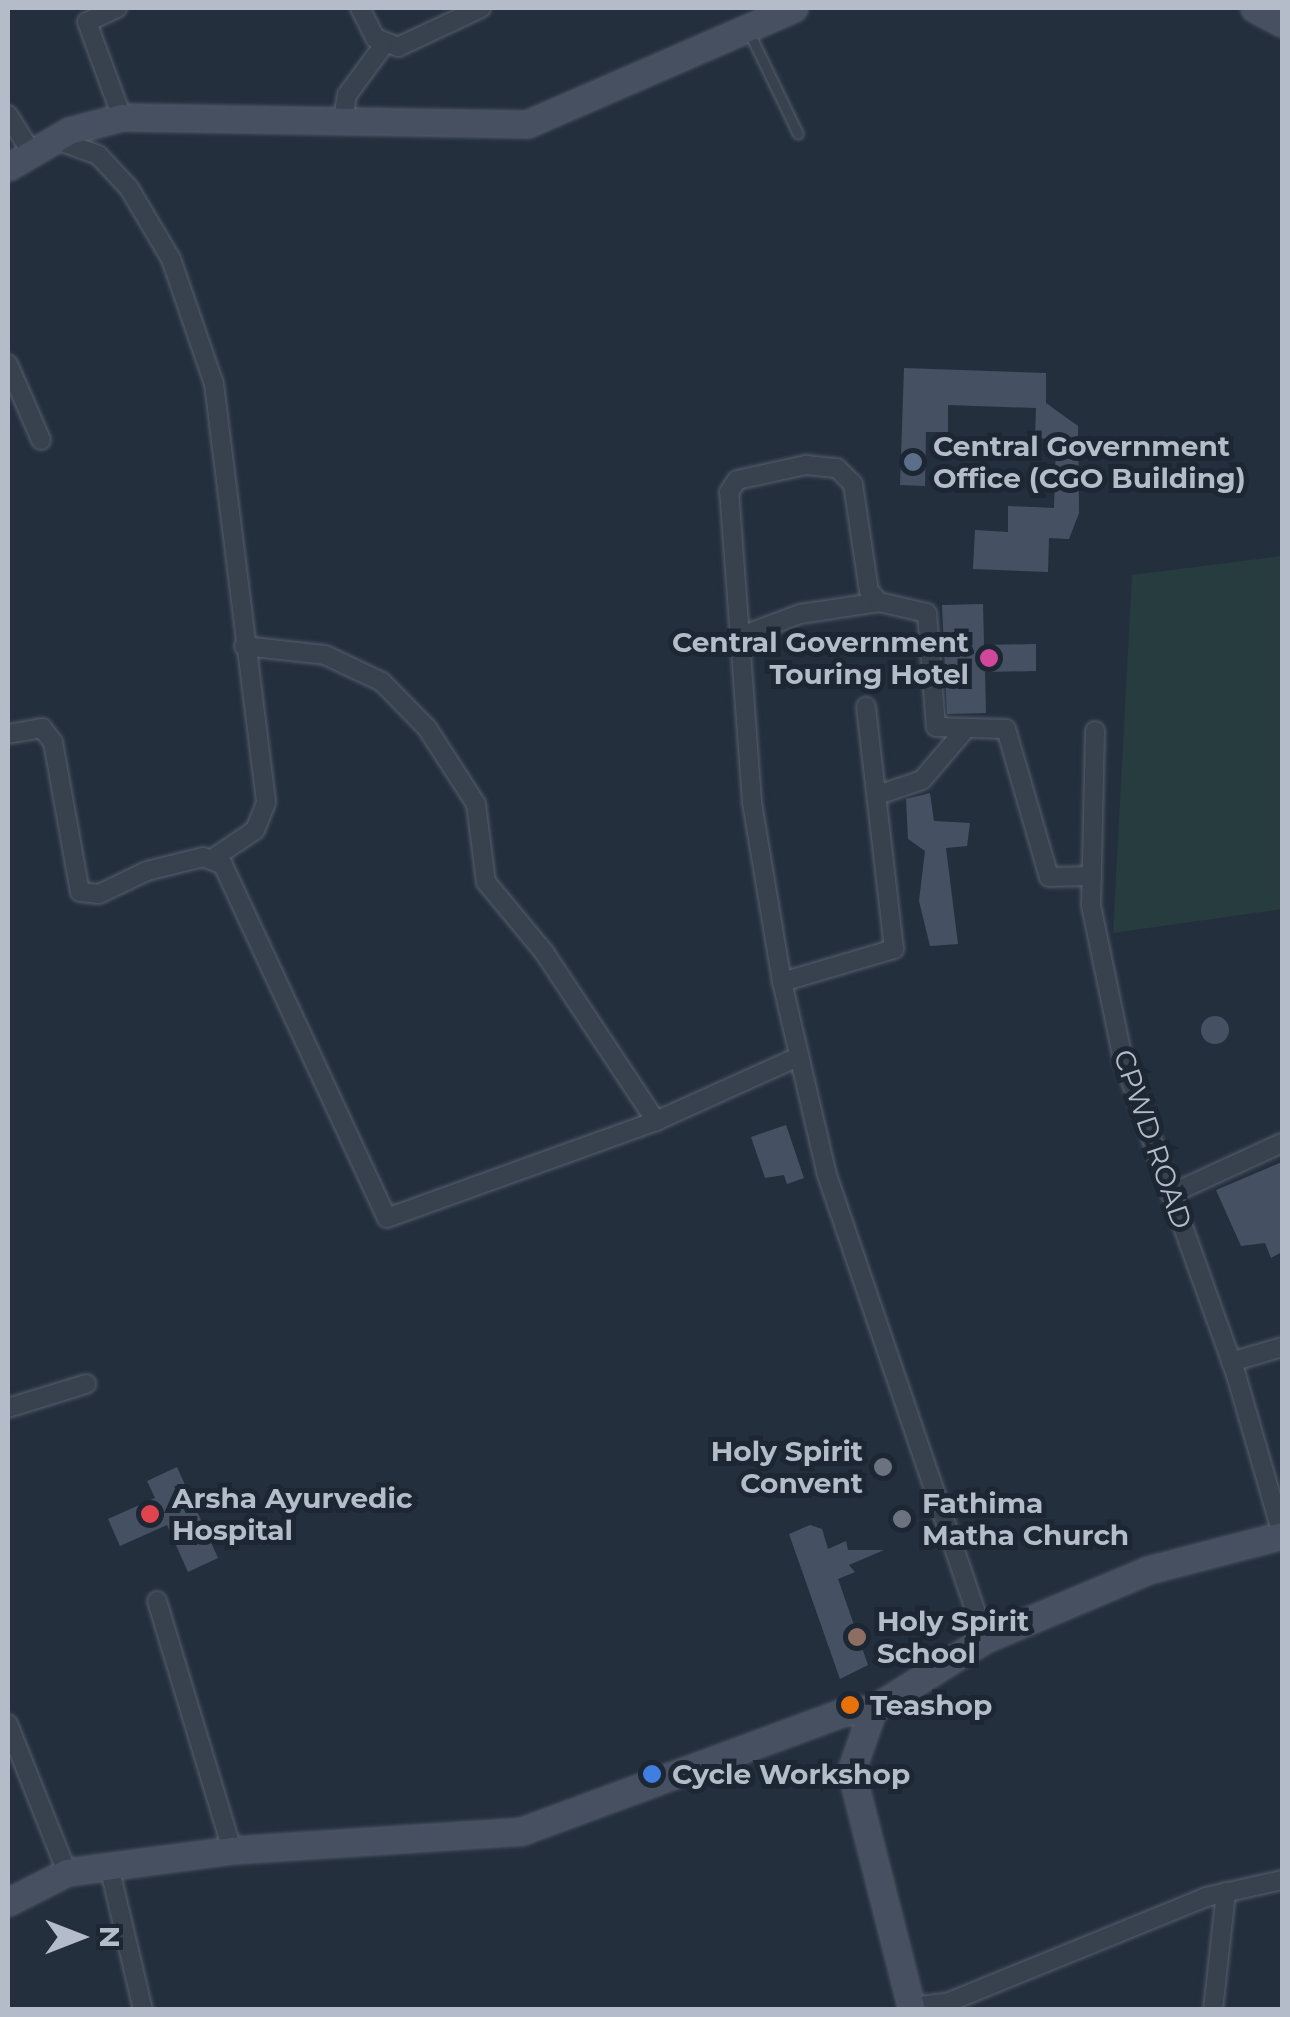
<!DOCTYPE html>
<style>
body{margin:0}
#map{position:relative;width:1290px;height:2017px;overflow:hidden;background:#242f3e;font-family:Montserrat,sans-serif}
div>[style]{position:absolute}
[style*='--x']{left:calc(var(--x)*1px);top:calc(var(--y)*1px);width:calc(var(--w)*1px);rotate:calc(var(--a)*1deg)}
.green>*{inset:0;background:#263c3f}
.building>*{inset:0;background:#455162}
.round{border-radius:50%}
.roads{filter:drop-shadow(0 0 2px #565f6c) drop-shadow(0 0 2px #565f6c)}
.lane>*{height:9px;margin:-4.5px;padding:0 4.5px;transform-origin:4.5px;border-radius:4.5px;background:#38414e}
.street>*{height:18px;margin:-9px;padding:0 9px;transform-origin:9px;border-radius:9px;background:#38414e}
.secondary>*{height:25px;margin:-12.5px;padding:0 12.5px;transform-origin:12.5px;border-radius:12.5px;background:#465061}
.dots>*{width:28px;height:28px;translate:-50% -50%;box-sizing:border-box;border:5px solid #1d2633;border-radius:50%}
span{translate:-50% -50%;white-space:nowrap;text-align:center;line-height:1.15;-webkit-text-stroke:10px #1d2633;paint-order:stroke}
.poi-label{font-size:28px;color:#b4bcc9;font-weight:700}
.left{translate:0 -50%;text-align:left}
.right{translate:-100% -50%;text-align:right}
.street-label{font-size:28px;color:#b4bcc9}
.frame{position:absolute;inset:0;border:10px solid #b4bcc9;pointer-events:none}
.north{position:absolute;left:30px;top:1887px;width:100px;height:100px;-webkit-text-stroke:8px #1d2633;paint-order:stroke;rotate:90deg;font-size:28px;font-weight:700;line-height:40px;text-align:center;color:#b4bcc9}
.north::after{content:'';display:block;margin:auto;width:35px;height:45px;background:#b4bcc9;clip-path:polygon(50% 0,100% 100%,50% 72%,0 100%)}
</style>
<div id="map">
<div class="green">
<div style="clip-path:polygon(1282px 556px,1282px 909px,1113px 933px,1132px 575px)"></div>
</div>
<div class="building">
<div style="clip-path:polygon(904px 368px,1046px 373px,1046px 403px,1078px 426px,1079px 513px,1069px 539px,1049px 538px,1048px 572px,973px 569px,975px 530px,1008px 532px,1008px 506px,1054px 508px,1056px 439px,1035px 438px,1036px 408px,948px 405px,948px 432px,926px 432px,925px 486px,900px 485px)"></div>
<div style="clip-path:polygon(983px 604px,984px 645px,1036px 644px,1036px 671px,985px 672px,986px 713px,947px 714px,942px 605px)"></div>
<div style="clip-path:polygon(930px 793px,934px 821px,970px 823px,967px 846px,946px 848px,958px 944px,930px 946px,919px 901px,925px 851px,908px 839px,906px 799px)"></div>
<div class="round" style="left:1201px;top:1016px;width:28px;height:28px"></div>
<div style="clip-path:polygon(786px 1125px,804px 1178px,787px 1184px,784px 1175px,765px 1178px,751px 1137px)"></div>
<div style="clip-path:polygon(1282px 1162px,1282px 1252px,1271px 1258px,1265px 1243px,1241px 1246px,1216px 1190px)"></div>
<div style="clip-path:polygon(177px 1467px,218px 1558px,188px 1572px,167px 1525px,120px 1546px,108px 1519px,155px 1498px,147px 1481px)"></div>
<div style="clip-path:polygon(810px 1525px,822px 1529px,828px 1549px,846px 1541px,848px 1550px,884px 1550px,849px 1565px,855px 1572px,838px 1579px,868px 1665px,840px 1679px,789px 1534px)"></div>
</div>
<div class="roads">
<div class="lane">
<div style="--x:748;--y:30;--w:115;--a:64.3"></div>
</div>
<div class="street">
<div style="--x:117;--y:8;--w:33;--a:155"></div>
<div style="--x:87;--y:22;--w:101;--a:69.8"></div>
<div style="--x:360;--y:8;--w:34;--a:63"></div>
<div style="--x:375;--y:38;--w:25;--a:21"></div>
<div style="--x:398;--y:47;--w:92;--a:-25.2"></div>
<div style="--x:8;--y:115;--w:44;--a:58.1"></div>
<div style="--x:343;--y:120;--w:25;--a:-81"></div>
<div style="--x:347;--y:95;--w:61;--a:-53.7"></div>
<div style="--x:54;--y:139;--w:47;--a:20"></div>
<div style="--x:98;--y:155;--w:45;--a:46.8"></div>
<div style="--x:129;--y:188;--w:82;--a:59.4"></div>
<div style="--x:171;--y:259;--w:132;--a:71"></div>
<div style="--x:214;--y:384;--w:422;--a:82.9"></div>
<div style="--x:266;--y:803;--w:29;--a:112"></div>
<div style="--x:255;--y:830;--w:48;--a:146"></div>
<div style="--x:8;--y:364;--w:83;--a:66.5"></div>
<div style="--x:744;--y:635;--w:60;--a:-20.6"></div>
<div style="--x:800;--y:614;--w:80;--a:-8.6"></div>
<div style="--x:244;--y:646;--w:81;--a:6.3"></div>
<div style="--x:325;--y:655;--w:63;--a:25.3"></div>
<div style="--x:382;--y:682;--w:64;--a:45.6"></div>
<div style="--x:427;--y:728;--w:90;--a:57.2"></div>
<div style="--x:476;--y:804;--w:79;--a:82.7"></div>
<div style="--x:486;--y:882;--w:91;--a:50.4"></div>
<div style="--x:544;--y:952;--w:203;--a:56.5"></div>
<div style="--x:1095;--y:731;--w:174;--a:91.3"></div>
<div style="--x:1091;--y:905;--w:157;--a:78.3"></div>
<div style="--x:1123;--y:1059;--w:339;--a:70.3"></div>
<div style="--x:1237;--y:1378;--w:162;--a:73.9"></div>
<div style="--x:8;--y:734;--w:35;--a:-10"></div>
<div style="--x:42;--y:728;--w:18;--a:52"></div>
<div style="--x:53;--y:742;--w:152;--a:79.8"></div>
<div style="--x:80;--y:892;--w:19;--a:6"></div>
<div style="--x:99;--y:894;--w:53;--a:-25.6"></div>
<div style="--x:147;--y:871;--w:58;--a:-14"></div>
<div style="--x:203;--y:857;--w:22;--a:22"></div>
<div style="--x:223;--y:865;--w:389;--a:65.1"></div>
<div style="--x:387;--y:1218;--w:286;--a:-19.8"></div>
<div style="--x:656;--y:1121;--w:156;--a:-24.3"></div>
<div style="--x:878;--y:795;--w:46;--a:-18.8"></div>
<div style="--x:922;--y:780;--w:63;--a:-49.5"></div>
<div style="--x:782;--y:982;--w:117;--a:-16.4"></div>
<div style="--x:894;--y:949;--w:244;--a:-96.6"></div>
<div style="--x:1171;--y:1194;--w:122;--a:-24.7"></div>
<div style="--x:1231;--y:1362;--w:53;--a:-16.4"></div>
<div style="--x:8;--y:1408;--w:82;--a:-17.1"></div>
<div style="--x:157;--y:1601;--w:260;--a:73.2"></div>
<div style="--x:985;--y:1639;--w:494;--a:-108.8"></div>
<div style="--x:826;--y:1171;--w:194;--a:-103.1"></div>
<div style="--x:782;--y:982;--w:182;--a:-99.5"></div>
<div style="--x:752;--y:802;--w:311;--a:-94.2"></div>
<div style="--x:729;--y:492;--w:14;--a:-56"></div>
<div style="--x:737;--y:480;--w:71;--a:-12.3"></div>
<div style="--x:806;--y:465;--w:31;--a:6"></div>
<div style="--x:837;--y:468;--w:23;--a:45"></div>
<div style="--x:853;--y:484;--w:108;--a:81.5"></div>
<div style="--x:869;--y:591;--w:15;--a:48"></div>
<div style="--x:879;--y:602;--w:49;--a:12.9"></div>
<div style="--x:927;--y:613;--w:114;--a:85.5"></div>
<div style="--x:936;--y:727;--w:70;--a:1.6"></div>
<div style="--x:1006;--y:729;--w:154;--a:73.8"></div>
<div style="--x:1049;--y:877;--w:43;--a:-1.3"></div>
<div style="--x:8;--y:1724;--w:159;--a:68.3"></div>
<div style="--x:109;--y:1866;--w:148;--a:76.7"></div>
<div style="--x:911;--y:2007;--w:38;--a:-7"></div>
<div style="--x:949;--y:2002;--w:278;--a:-22.2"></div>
<div style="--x:1206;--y:1897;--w:78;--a:-12.6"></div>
<div style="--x:1213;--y:2010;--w:119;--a:-83.7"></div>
</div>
<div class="secondary">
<div style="--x:1254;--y:8;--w:32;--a:28"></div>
<div style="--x:8;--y:167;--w:71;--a:-30.5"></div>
<div style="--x:69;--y:131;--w:55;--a:-14.8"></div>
<div style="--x:122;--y:117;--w:405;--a:1"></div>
<div style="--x:527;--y:124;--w:291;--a:-23.5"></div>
<div style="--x:8;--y:1902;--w:66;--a:-27"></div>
<div style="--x:67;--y:1872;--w:166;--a:-7.6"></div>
<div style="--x:232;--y:1850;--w:291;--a:-3.7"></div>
<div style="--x:522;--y:1831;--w:343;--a:-20.3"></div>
<div style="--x:844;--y:1712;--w:29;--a:-6"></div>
<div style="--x:912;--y:2010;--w:247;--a:-104.3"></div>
<div style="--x:851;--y:1771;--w:66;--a:-70.5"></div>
<div style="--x:873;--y:1709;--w:132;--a:-32"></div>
<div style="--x:985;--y:1639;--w:177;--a:-22.9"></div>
<div style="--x:1148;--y:1570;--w:138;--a:-14.6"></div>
</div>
</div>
<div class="dots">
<div style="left:913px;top:462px;background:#5c6f8a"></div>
<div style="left:989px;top:658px;background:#d1479c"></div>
<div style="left:883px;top:1467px;background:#6b7280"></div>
<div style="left:150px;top:1514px;background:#e0444e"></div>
<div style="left:902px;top:1519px;background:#6b7280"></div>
<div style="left:857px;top:1637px;background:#8d6e63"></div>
<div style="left:850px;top:1705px;background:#e8710a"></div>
<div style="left:652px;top:1774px;background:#3f7fe0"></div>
</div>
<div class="poi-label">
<span class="left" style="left:933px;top:462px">Central Government<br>Office (CGO Building)</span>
<span class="right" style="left:969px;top:658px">Central Government<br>Touring Hotel</span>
<span class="right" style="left:863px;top:1467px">Holy Spirit<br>Convent</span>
<span class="left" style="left:172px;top:1514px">Arsha Ayurvedic<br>Hospital</span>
<span class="left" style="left:922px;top:1519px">Fathima<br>Matha Church</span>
<span class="left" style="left:877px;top:1637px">Holy Spirit<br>School</span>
<span class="left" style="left:870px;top:1705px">Teashop</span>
<span class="left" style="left:672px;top:1774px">Cycle Workshop</span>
</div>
<div class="street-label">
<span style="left:1153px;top:1139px;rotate:71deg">CPWD ROAD</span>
</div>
<div class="frame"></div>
<div class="north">N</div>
</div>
